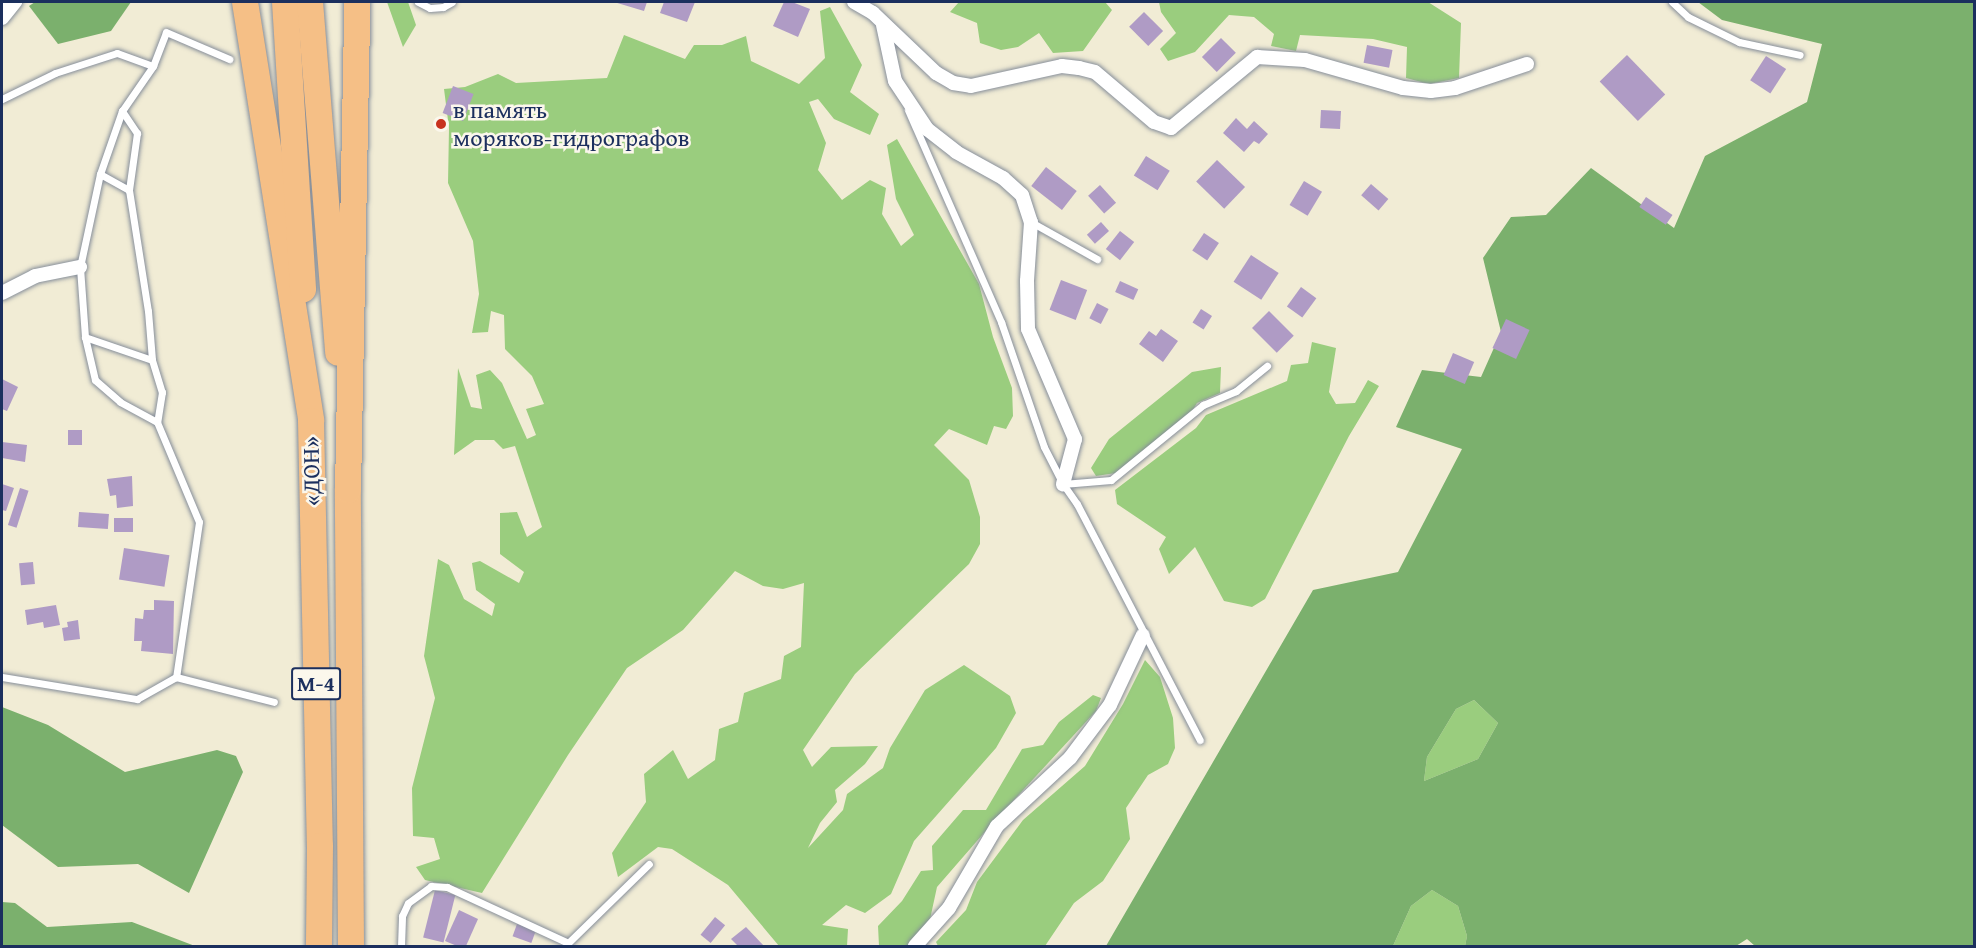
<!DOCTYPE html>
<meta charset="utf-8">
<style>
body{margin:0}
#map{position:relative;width:1976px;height:948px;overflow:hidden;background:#f1ecd5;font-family:"Gentium Book Plus",serif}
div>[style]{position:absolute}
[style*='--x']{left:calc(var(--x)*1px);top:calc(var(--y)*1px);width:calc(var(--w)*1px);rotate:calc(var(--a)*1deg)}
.green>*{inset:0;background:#9acd7e}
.forest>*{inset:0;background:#7bb06d}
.building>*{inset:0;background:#af9bc5;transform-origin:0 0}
.roads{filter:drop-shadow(0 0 2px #868e9a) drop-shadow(0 0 2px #868e9a)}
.lane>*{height:7px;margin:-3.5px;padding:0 3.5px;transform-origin:3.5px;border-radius:3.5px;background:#fff}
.street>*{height:14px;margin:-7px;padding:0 7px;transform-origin:7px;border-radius:7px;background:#fff}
.highway>*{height:26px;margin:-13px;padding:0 13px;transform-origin:13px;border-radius:13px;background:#f5bf86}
.dots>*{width:16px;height:16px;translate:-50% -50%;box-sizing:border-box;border:3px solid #fbf7ec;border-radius:50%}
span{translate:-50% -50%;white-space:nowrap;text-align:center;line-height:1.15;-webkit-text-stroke:5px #fbf7ec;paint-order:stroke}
.shield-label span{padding:2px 4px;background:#fbf7ec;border:2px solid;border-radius:4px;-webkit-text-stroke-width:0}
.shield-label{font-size:22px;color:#1b2f5e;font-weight:700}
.poi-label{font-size:24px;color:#1b2f5e}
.left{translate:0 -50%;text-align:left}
.street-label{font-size:24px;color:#1b2f5e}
.frame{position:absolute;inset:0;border:3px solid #1b2f5e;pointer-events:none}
</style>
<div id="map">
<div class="green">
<div style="clip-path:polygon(387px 2px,408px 2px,416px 25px,403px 47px)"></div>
<div style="clip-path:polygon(959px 2px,1105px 2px,1112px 10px,1083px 51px,1053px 53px,1039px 33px,1018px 47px,1001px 50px,980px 43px,977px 23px,950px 12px)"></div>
<div style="clip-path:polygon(1159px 2px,1428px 2px,1461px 23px,1459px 78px,1429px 84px,1406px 78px,1407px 47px,1373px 39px,1300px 35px,1296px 51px,1271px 46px,1274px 34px,1254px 17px,1229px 15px,1195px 52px,1168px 61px,1160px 49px,1176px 33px,1161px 12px)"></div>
<div style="clip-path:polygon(830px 7px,862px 65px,850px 92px,879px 114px,870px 135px,834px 119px,818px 99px,809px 102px,826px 143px,818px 170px,842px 200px,870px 180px,886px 188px,882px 214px,901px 246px,914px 235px,896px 199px,887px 145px,897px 139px,979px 284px,993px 337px,1012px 388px,1013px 416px,1006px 429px,994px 426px,987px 445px,949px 429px,934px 445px,969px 480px,980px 517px,980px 544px,969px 564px,855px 674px,803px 750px,812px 767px,831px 747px,878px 746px,865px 764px,835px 790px,837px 802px,820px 823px,808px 848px,843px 810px,847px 794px,883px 768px,890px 748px,925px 690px,964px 665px,1010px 696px,1016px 713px,996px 748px,914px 841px,891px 894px,865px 913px,846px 905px,822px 925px,848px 929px,847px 946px,779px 946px,728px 885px,672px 849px,658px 847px,618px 877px,612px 853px,646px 802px,644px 774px,673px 750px,688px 779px,715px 760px,719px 729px,738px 722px,744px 693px,781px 679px,784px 656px,801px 647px,804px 583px,783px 589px,763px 586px,735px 571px,683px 630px,627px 668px,568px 755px,482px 893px,425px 880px,416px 867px,440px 859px,434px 838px,413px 836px,412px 788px,435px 698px,424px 656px,438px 559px,449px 565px,464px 599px,492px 616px,495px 604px,476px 590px,472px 563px,480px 561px,519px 583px,524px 572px,500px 554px,500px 513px,517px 512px,527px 537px,542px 527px,515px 446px,503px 449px,494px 440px,475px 440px,454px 455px,458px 368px,471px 407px,482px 409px,476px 375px,490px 370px,502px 383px,527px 439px,536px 435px,526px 409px,544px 404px,532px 376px,505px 349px,504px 315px,491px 311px,488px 332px,472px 333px,479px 294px,473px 241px,448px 183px,449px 128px,444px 89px,465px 87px,498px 74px,516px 83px,607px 78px,624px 35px,685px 59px,694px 45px,722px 45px,746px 36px,751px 61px,799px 84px,825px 58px,820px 11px)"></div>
<div style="clip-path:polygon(1312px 342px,1336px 348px,1329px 392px,1336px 404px,1355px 403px,1368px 380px,1379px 386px,1349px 436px,1265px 599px,1252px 607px,1224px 601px,1195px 547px,1169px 574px,1159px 549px,1166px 537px,1117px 504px,1115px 490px,1196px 428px,1206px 415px,1287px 381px,1291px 365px,1308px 363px)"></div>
<div style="clip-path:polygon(1221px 367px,1220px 393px,1197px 403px,1184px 424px,1116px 473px,1096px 476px,1091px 468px,1109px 439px,1192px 372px)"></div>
<div style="clip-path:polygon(1145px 660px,1160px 677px,1173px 718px,1175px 748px,1168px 764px,1148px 775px,1126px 808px,1130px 839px,1103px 881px,1074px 903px,1045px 946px,938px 946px,936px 942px,966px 910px,977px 882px,1023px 820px,1085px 766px,1123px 704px)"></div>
<div style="clip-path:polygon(1093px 695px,1101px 698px,1096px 711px,990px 826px,937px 887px,929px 924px,909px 946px,879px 946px,878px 926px,902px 901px,921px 871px,933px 870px,932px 846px,963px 810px,986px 810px,1022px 749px,1043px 745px,1059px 722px)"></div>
<div style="clip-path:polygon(1474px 700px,1498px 723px,1478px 759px,1424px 781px,1427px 757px,1456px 709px)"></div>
<div style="clip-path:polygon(1432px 890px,1458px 906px,1467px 936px,1465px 946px,1393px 946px,1411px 906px)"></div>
</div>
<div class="forest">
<div style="clip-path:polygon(35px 2px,131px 2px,111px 31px,58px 44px,29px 6px)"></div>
<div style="clip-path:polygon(evenodd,1698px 2px,1974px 2px,1974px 946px,1755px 946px,1747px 939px,1736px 946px,1465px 946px,1467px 936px,1458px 906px,1432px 890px,1411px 906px,1393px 946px,1106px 946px,1313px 590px,1398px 572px,1462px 449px,1396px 427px,1422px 370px,1481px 377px,1501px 332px,1483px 258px,1511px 217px,1546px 215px,1591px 168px,1674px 228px,1705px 156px,1807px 102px,1822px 44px,1722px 20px,1698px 2px,1474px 700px,1498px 723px,1478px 759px,1424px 781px,1427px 757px,1456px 709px,1474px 700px)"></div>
<div style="clip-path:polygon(2px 707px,48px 725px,125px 772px,217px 750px,236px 756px,243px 772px,189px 893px,138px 864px,58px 867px,2px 825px)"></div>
<div style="clip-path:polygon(2px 902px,15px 903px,47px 927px,132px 922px,195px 946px,2px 946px)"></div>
</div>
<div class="building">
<div style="clip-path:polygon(614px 2px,647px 2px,644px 11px)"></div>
<div style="clip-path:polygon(664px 2px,695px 2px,687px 22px,660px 13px)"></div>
<div style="clip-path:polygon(784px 2px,792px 2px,810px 9px,798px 37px,773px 26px)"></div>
<div style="left:1144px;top:12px;width:27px;height:21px;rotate:45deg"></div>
<div style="left:1221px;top:38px;width:21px;height:27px;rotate:45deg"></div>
<div style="left:1367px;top:45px;width:26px;height:18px;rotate:11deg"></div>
<div style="left:1627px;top:55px;width:55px;height:38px;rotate:46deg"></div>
<div style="left:1766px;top:56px;width:24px;height:29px;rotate:33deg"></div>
<div style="left:453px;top:86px;width:22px;height:29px;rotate:21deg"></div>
<div style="left:1321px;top:110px;width:20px;height:18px;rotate:3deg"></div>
<div style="clip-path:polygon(1236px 118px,1247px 129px,1254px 121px,1268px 134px,1259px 144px,1254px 141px,1244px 152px,1223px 133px)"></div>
<div style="left:1146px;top:156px;width:28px;height:23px;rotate:32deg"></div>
<div style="left:1217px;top:160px;width:39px;height:30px;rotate:44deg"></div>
<div style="left:1046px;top:167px;width:39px;height:24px;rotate:38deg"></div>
<div style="left:1304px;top:181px;width:21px;height:28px;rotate:31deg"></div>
<div style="left:1371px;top:184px;width:23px;height:15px;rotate:41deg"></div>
<div style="left:1100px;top:185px;width:24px;height:16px;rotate:48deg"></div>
<div style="left:1646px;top:197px;width:32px;height:12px;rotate:34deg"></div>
<div style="left:1101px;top:222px;width:12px;height:19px;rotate:48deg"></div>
<div style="left:1120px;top:231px;width:18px;height:23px;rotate:38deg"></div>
<div style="left:1204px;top:233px;width:18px;height:21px;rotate:34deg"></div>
<div style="left:1251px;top:255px;width:33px;height:32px;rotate:33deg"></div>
<div style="left:1061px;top:280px;width:28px;height:32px;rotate:21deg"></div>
<div style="left:1120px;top:281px;width:20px;height:12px;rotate:24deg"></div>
<div style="left:1301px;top:287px;width:19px;height:24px;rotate:36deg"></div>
<div style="left:1097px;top:303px;width:13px;height:17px;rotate:27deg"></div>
<div style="left:1201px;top:309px;width:13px;height:16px;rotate:32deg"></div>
<div style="left:1269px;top:311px;width:35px;height:24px;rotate:45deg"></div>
<div style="left:1506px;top:319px;width:26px;height:32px;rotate:25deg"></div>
<div style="clip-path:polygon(1161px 329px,1178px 341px,1163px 362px,1139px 344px,1149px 331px,1156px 336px)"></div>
<div style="left:1453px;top:353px;width:23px;height:24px;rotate:23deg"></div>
<div style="clip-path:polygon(2px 379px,18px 387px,7px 411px,2px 409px)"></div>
<div style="left:68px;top:430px;width:14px;height:15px"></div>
<div style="clip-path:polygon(2px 442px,27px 445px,25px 462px,2px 458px)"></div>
<div style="clip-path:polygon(132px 476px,133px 506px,117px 508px,116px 495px,110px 496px,107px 479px)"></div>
<div style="clip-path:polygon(2px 484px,14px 488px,6px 511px,2px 510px)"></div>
<div style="left:20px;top:488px;width:9px;height:39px;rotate:18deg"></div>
<div style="left:79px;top:512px;width:30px;height:15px;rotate:4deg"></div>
<div style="left:114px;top:518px;width:19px;height:14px"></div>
<div style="left:124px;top:548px;width:46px;height:32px;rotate:9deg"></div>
<div style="left:33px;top:562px;width:22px;height:14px;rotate:85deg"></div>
<div style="clip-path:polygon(154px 600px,174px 601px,173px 654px,141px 651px,142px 641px,134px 641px,135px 618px,143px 619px,144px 610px,154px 610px)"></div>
<div style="clip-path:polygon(56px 605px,60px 625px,44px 628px,43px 622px,27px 625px,25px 610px)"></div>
<div style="clip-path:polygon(78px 620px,80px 639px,64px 641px,62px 628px,68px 627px,67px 622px)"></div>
<div style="left:435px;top:890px;width:21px;height:49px;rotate:14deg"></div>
<div style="clip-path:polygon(459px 910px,478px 919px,466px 946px,457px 946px,445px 941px)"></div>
<div style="left:715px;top:917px;width:13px;height:23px;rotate:39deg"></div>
<div style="left:517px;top:924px;width:20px;height:13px;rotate:20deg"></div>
<div style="clip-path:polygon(746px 927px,764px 946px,738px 946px,731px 939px)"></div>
</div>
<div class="roads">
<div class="lane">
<div style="--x:3;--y:2;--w:8;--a:76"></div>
<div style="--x:418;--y:2;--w:13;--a:27"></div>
<div style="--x:430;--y:8;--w:13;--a:-4"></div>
<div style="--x:443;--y:7;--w:10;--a:-29"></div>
<div style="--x:1672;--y:2;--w:22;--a:43"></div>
<div style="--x:1688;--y:17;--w:57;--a:26.1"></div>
<div style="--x:1739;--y:42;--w:62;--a:12"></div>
<div style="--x:2;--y:99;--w:59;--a:-26.1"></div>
<div style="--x:55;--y:73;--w:65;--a:-17.9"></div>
<div style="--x:117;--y:53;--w:38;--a:20"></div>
<div style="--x:908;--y:110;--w:232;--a:66.3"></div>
<div style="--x:1001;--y:322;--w:132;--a:71"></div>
<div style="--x:1044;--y:447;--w:42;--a:62.8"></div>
<div style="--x:1063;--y:484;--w:48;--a:-4.8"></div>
<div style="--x:1111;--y:480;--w:119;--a:-39.2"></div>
<div style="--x:1203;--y:405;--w:36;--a:-23"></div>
<div style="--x:1236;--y:391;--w:40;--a:-39"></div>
<div style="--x:122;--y:111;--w:27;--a:56"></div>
<div style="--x:137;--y:133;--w:58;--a:98"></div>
<div style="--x:129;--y:190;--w:122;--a:81.1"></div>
<div style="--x:148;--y:311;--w:49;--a:85.3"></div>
<div style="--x:152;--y:360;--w:34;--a:73"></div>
<div style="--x:162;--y:392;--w:30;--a:99"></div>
<div style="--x:157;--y:422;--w:108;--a:67.2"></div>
<div style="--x:199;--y:522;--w:157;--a:98.4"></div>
<div style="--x:100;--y:174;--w:33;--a:29"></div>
<div style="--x:1031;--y:222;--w:76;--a:29.3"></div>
<div style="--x:85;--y:337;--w:44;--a:76.9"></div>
<div style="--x:95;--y:380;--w:33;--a:41"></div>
<div style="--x:120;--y:402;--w:42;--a:28.4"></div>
<div style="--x:152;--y:360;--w:71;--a:-161.1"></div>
<div style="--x:85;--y:337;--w:70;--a:-94.1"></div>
<div style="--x:80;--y:267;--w:95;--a:-77.9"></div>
<div style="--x:100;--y:174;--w:67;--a:-70.8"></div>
<div style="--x:122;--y:111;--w:55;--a:-55.4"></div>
<div style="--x:153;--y:66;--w:36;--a:-69"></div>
<div style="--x:166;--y:32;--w:69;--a:23.2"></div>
<div style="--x:1063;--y:484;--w:24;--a:55"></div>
<div style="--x:1077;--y:504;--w:266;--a:62.5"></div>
<div style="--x:2;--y:677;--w:137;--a:9.3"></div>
<div style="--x:137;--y:699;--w:45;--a:-29.4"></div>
<div style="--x:176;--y:677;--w:101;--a:14.3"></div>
<div style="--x:401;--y:946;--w:30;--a:-88"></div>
<div style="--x:402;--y:916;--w:14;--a:-65"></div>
<div style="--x:408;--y:903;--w:29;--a:-36"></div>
<div style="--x:431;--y:886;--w:16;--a:4"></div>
<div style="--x:447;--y:887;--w:133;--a:24.8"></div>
<div style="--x:568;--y:943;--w:113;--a:-44.3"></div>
</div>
<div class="street">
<div style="--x:854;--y:2;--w:22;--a:30"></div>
<div style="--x:873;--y:13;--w:87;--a:43.6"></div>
<div style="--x:936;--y:73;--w:20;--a:30"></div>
<div style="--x:953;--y:83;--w:18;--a:9"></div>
<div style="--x:971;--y:86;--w:93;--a:-12.4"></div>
<div style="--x:1062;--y:66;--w:17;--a:7"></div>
<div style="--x:1079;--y:68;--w:16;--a:14"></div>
<div style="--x:1095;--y:72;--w:77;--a:40.3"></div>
<div style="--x:1154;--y:122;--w:18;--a:19"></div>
<div style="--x:1171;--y:128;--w:112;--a:-39.5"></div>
<div style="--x:1257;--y:57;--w:48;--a:3.6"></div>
<div style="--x:1305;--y:60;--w:102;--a:15.9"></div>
<div style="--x:1403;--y:88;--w:28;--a:6"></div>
<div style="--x:1431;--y:91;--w:24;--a:-7"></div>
<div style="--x:1455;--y:88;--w:76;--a:-18.4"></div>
<div style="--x:2;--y:18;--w:21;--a:-51"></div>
<div style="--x:883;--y:25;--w:57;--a:77.9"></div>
<div style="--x:895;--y:81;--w:58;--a:56.3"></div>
<div style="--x:927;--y:129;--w:37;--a:38"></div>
<div style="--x:956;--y:152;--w:54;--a:29"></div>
<div style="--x:1003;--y:178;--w:25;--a:42"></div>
<div style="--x:1022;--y:195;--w:28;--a:72"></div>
<div style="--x:1031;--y:222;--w:59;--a:93.9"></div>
<div style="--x:1027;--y:281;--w:48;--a:88.8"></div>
<div style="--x:1028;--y:329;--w:120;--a:66.9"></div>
<div style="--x:1075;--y:439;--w:47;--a:104.9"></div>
<div style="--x:2;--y:293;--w:37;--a:-27"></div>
<div style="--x:35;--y:276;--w:46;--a:-11.3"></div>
<div style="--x:915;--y:946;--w:51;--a:-48.2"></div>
<div style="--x:949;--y:908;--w:95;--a:-59.7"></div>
<div style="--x:997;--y:826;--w:100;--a:-43"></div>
<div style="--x:1070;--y:758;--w:66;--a:-53"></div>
<div style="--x:1110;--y:705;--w:77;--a:-64.8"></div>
</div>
<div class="highway">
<div style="--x:245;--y:2;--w:424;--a:81"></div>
<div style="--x:311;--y:421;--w:425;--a:88.8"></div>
<div style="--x:320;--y:846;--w:100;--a:90.6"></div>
<div style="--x:285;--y:2;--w:288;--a:86.4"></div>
<div style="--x:310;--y:2;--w:352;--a:85.4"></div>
<div style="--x:351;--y:946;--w:456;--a:-90.4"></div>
<div style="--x:348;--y:490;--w:488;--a:-88.9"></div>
</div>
</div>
<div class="dots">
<div style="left:441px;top:124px;background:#c8321e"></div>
</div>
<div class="shield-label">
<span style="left:316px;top:684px">М-4</span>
</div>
<div class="poi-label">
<span class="left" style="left:453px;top:124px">в память<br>моряков-гидрографов</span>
</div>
<div class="street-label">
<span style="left:311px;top:471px;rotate:-91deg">«ДОН»</span>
</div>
<div class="frame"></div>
</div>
